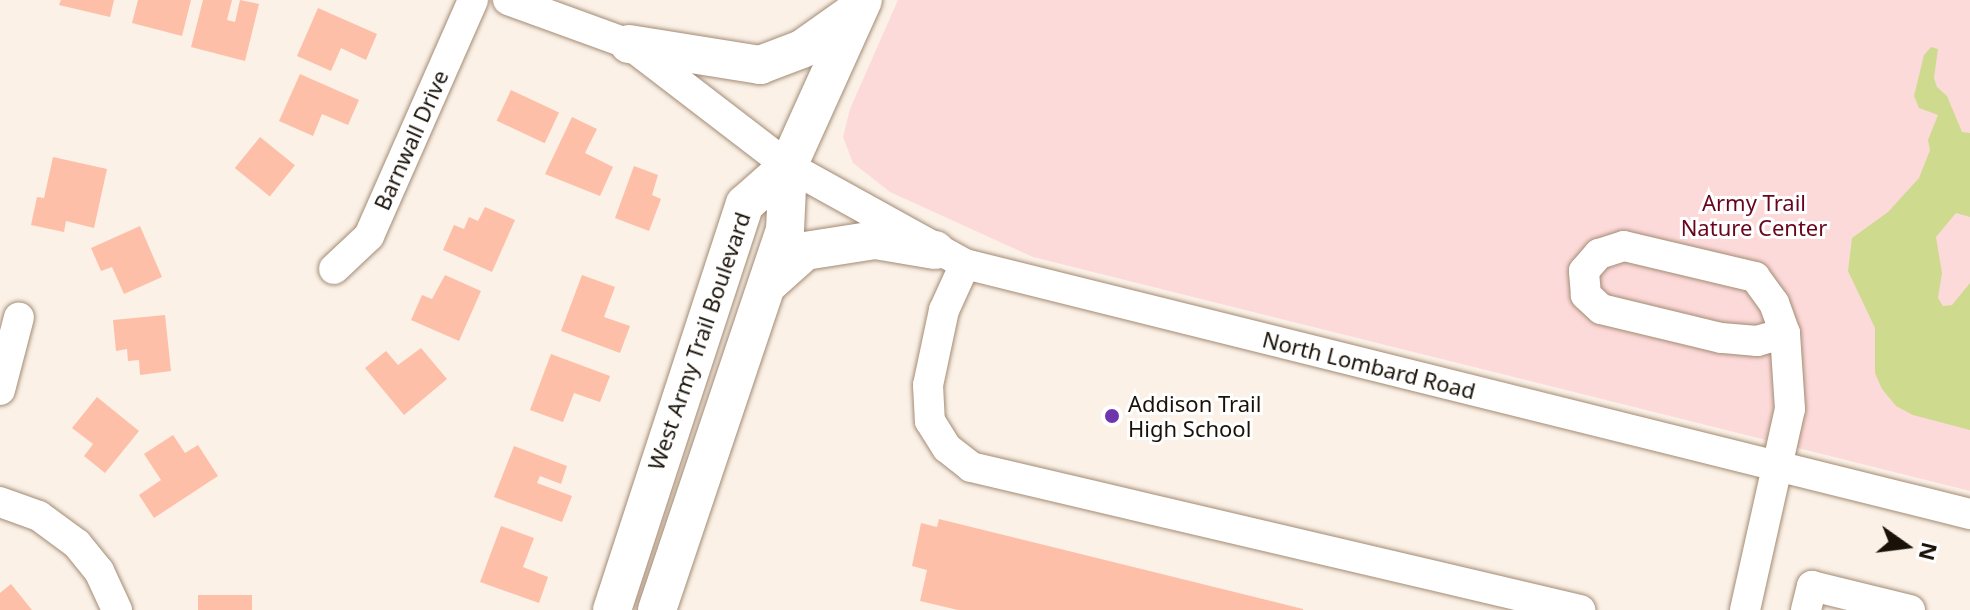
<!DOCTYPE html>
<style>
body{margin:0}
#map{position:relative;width:1970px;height:610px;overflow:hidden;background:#fbf1e7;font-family:"Noto Sans",sans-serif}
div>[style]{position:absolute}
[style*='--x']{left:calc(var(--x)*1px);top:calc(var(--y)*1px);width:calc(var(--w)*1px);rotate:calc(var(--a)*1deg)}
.green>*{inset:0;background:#fddada}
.water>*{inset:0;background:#ceda8e}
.building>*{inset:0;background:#febfa8;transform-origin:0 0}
.roads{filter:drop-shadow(0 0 2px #a38b74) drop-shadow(0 0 2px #a38b74)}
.minor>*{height:30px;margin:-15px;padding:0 15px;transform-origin:15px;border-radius:15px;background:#fff}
.major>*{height:38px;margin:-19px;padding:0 19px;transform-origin:19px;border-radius:19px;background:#fff}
.dots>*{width:22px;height:22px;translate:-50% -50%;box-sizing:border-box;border:4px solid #fff;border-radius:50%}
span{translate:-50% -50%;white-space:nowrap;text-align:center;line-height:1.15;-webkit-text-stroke:6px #fff;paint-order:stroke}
.street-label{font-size:22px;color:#1a1209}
.park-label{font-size:22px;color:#68041d}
.poi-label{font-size:22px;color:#1a1209}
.left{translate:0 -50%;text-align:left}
.north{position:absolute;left:1866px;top:506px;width:80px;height:80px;-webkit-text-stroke:6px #fff;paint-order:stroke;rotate:104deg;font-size:22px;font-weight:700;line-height:32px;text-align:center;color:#1a1209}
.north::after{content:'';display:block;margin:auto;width:28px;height:36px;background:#1a1209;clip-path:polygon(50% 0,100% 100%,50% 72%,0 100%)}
</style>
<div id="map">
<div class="green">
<div style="clip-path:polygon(898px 0,1970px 0,1970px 491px,1033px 257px,890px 192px,853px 163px,843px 137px,850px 109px)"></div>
</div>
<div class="water">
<div style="clip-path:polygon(1931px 47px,1938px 49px,1934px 78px,1937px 87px,1947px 96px,1962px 132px,1970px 133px,1970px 217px,1956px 213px,1936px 237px,1942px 273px,1938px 298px,1943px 306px,1952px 305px,1970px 283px,1970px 430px,1913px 415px,1896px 406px,1882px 389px,1875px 373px,1875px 328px,1848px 271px,1852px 238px,1888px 212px,1919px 178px,1930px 150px,1928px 140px,1938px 115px,1919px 108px,1914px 96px,1924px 55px)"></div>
</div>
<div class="building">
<div style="clip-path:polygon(61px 0,114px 0,110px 17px,59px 5px)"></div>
<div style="clip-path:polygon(138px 0,191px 0,182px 36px,132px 23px)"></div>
<div style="clip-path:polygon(203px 0,232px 0,227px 20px,235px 22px,240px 0,259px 4px,245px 61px,191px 47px)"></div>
<div style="clip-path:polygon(318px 8px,377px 34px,366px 60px,341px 48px,331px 71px,297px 56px)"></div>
<div style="clip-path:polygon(300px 74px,359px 100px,348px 125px,322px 114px,313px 136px,279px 121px)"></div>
<div style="left:511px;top:90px;width:53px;height:34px;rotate:25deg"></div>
<div style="clip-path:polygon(572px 117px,597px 129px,585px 153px,613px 167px,600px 196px,545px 174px)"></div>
<div style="left:260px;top:137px;width:45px;height:40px;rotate:39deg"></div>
<div style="clip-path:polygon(53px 157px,107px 169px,94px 228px,66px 221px,64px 232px,31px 225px,37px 197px,44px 198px)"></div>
<div style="clip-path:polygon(634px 166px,658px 175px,652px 195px,661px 199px,649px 231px,615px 218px)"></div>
<div style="clip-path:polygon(485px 207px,515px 220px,492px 272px,443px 250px,454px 225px,464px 229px,469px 217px,478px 221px)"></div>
<div style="clip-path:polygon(140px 226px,162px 277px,124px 294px,112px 267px,101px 271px,91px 248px)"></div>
<div style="clip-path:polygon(445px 275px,481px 291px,459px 341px,411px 320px,422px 295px,432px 299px)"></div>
<div style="clip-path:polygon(582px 275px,615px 287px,604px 317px,630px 326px,620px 353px,561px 331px)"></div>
<div style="clip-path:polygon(165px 315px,171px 371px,140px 375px,139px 360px,128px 361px,127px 349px,116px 351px,113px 320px)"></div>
<div style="clip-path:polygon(421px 348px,447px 379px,404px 415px,365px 368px,386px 351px,398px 365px)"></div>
<div style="clip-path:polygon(551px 354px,610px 376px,600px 402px,574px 393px,563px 422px,530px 410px)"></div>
<div style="clip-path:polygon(97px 397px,139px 431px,105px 473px,84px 456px,93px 444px,72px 428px)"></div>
<div style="clip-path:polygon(173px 435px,185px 453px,198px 445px,218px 476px,154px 518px,139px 495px,161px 480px,144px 454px)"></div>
<div style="clip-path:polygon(514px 446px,567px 466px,561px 484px,540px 476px,537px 483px,572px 496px,562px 522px,494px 497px)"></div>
<div style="clip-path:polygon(939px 519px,1303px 609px,1303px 610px,958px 610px,920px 601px,927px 570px,912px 566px,921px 523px,937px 527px)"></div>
<div style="clip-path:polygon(501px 526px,534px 538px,523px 567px,548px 577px,539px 603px,480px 582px)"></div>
<div style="clip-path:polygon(11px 584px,32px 610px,0 610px,0 593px)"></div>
<div style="left:252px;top:595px;width:15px;height:54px;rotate:90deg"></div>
</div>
<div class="roads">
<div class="minor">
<div style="--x:508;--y:0;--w:129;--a:20"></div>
<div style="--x:629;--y:44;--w:200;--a:37.5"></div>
<div style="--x:788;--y:166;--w:202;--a:29"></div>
<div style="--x:965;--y:264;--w:1036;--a:13.97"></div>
<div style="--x:1624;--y:246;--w:135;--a:13.3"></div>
<div style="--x:1755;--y:277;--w:32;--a:54"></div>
<div style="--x:1774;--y:303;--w:32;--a:70"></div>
<div style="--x:1785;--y:333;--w:29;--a:164"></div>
<div style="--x:1757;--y:341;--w:36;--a:-175"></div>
<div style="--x:1721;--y:338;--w:123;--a:-166.4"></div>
<div style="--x:1601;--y:309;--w:21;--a:-137"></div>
<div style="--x:1586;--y:295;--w:24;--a:-95"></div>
<div style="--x:1584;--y:271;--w:23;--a:-49"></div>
<div style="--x:1599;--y:254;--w:26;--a:-18"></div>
<div style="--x:965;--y:264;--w:51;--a:114.5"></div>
<div style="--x:944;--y:310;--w:77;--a:102"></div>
<div style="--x:928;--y:385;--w:36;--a:87"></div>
<div style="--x:930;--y:421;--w:32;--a:58"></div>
<div style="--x:947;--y:448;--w:31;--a:38"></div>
<div style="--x:971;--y:467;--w:626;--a:13.21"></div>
<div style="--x:334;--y:269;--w:48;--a:-43.3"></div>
<div style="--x:369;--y:236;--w:258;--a:-66.2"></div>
<div style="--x:0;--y:390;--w:75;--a:-75.4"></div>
<div style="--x:0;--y:502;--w:41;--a:19.7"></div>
<div style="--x:39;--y:516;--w:47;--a:36.4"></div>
<div style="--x:77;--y:544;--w:35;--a:51"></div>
<div style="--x:99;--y:571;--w:43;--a:65.2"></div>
<div style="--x:1745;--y:610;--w:206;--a:-77.4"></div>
<div style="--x:1790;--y:409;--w:76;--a:-93.8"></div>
<div style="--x:1806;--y:610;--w:25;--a:-76"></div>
<div style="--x:1812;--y:586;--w:101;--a:13.8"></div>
</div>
<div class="major">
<div style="--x:629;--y:44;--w:133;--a:9.1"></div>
<div style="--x:760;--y:65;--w:45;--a:-20.9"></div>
<div style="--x:802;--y:49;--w:67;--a:-35.3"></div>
<div style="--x:767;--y:285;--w:51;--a:-41.8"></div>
<div style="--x:805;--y:251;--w:71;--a:-8.9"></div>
<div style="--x:875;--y:240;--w:61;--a:9.5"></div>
<div style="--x:612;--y:610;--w:427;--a:-71.9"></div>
<div style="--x:745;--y:204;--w:57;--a:-41.5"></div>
<div style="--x:657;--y:610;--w:401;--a:-71.4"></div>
<div style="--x:785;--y:230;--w:64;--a:-87.3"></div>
<div style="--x:788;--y:166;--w:182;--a:-65.7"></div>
</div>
</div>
<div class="dots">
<div style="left:1112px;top:416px;background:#6f35ac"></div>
</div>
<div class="street-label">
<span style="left:411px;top:140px;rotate:-66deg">Barnwall Drive</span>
<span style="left:699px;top:341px;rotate:-71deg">West Army Trail Boulevard</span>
<span style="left:1369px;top:365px;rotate:14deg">North Lombard Road</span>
</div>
<div class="park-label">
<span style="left:1754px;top:215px">Army Trail<br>Nature Center</span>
</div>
<div class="poi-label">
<span class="left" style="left:1128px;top:416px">Addison Trail<br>High School</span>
</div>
<div class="north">N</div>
</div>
